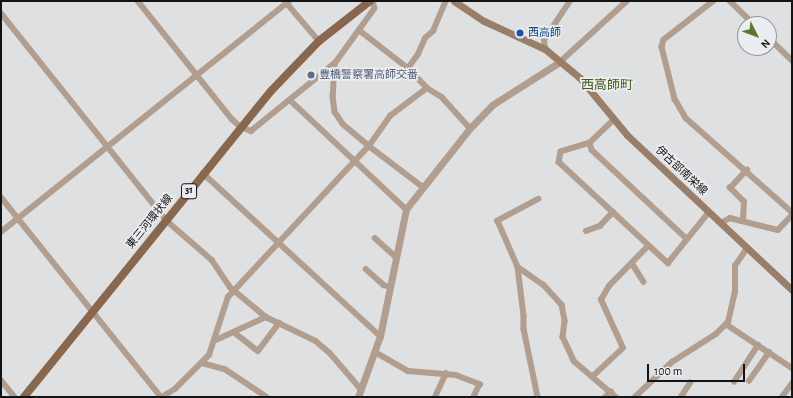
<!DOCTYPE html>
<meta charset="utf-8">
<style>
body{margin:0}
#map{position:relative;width:793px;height:398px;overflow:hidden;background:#dee0e2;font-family:"Alegreya Sans","Noto Sans JP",sans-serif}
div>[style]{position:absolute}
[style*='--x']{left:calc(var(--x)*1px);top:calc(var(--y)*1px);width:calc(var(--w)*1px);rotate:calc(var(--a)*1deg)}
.minor>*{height:5.5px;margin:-2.75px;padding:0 2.75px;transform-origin:2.75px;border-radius:2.75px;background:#b19e8f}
.tertiary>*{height:7px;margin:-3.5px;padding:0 3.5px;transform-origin:3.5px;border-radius:3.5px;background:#b19e8f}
.secondary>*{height:7px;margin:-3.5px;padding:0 3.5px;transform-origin:3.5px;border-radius:3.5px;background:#9a7e68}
.primary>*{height:8px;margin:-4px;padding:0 4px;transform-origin:4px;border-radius:4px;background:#89674c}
.dots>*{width:11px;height:11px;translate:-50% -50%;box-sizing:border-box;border:2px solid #ebedf0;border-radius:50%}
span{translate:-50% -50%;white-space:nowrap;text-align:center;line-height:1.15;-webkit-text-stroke:3.5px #ebedf0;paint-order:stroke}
.shield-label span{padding:1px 3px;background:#ebedf0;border:1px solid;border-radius:3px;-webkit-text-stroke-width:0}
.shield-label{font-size:10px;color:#121314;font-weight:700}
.transit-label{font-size:11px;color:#164399}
.left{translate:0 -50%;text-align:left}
.service-label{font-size:11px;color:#4e5e75}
.street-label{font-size:11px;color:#121314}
.quarter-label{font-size:13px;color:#405c17}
.frame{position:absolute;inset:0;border:2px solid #121314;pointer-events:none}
.north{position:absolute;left:737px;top:16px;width:40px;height:40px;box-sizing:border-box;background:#ebedf0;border:1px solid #949698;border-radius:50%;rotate:132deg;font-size:11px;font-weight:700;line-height:16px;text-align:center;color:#121314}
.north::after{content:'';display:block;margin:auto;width:14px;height:18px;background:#58782e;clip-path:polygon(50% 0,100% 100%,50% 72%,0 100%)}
.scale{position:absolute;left:647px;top:364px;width:98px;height:18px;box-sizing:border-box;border:2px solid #121314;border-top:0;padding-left:5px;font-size:12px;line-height:14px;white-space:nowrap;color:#121314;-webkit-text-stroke:3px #ebedf0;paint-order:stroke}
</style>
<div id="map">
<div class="minor">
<div style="--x:138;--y:1;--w:151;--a:51.5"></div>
<div style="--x:232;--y:119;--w:12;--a:42"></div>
<div style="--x:241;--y:127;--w:11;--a:22"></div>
<div style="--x:251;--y:131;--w:108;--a:-39"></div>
<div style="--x:335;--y:63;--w:67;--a:-54.2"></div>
<div style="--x:374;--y:9;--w:8;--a:-97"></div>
<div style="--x:285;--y:1;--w:52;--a:49.6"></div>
<div style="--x:714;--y:1;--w:63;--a:142"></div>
<div style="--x:664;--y:40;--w:7;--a:106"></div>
<div style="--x:662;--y:47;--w:54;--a:76"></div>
<div style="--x:675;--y:99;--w:22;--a:60"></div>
<div style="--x:686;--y:118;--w:142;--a:41.6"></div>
<div style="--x:730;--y:1;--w:33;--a:44"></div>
<div style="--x:1;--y:13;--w:265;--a:51.4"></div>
<div style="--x:166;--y:220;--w:61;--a:41"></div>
<div style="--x:212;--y:260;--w:32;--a:56"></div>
<div style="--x:230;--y:287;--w:47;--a:39.8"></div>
<div style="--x:266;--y:317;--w:55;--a:25.6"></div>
<div style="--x:316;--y:341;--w:18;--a:41"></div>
<div style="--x:330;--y:353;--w:48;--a:49.3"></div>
<div style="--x:359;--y:30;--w:62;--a:37.8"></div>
<div style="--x:408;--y:68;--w:28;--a:46"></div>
<div style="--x:427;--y:88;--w:17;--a:31"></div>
<div style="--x:442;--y:97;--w:42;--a:47.9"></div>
<div style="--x:769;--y:38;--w:32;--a:44"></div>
<div style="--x:545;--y:49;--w:9;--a:-96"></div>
<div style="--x:544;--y:40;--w:47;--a:-56.3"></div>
<div style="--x:561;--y:61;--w:89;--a:-42.3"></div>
<div style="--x:335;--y:63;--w:33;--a:93"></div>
<div style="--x:333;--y:96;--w:16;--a:83"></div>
<div style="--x:335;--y:112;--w:14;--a:56"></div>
<div style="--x:343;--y:124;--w:34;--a:40"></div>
<div style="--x:369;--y:146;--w:68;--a:37.2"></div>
<div style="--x:408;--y:68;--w:17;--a:-54"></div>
<div style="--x:418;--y:54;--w:17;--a:-66"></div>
<div style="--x:425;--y:38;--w:11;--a:-41"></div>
<div style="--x:433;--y:31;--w:33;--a:-67"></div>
<div style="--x:290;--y:100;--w:159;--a:43.2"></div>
<div style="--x:614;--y:120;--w:33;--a:136"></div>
<div style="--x:590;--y:143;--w:30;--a:163"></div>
<div style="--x:561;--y:152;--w:10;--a:101"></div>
<div style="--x:559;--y:162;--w:149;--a:42.8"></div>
<div style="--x:668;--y:263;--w:65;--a:-51.2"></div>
<div style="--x:590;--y:143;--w:7;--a:74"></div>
<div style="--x:592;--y:150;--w:130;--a:43.1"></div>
<div style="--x:203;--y:173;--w:241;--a:42.6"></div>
<div style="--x:1;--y:197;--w:256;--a:51.3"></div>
<div style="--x:539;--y:199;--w:47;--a:151.8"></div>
<div style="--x:498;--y:221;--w:50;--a:66.5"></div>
<div style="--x:518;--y:267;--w:32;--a:35"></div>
<div style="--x:544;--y:285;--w:27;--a:48"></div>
<div style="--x:562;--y:305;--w:16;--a:79"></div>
<div style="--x:565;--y:321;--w:16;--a:97"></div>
<div style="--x:563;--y:337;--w:26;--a:65"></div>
<div style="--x:574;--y:361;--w:55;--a:40.6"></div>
<div style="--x:743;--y:220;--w:18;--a:-87"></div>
<div style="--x:744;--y:202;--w:20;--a:-135"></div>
<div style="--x:730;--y:188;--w:25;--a:-47"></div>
<div style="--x:721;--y:223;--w:10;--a:-29"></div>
<div style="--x:730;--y:218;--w:49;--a:14"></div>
<div style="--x:778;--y:230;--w:21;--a:-47"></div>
<div style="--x:586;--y:231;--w:15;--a:-20"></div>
<div style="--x:600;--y:226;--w:19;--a:-47"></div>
<div style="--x:1;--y:232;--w:369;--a:-38.7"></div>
<div style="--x:375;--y:238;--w:28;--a:42"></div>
<div style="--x:632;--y:263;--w:22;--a:58"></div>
<div style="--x:518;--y:267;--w:49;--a:83"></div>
<div style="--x:524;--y:316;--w:13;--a:90"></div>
<div style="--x:524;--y:329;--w:69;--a:78.4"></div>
<div style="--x:366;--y:269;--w:24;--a:42"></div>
<div style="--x:384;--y:285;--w:6;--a:18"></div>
<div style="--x:726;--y:324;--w:79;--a:33.7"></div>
<div style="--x:235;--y:333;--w:29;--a:38"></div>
<div style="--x:258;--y:351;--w:35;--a:-53"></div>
<div style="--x:216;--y:340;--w:55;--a:-24.7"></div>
<div style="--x:375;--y:352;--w:38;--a:30"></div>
<div style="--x:408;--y:371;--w:48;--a:4.8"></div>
<div style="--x:456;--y:375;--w:26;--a:21"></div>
<div style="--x:480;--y:384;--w:14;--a:115"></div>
<div style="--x:202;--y:363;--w:24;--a:15"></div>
<div style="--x:225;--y:369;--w:50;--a:33.7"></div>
<div style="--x:592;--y:377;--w:42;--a:-43.1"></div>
<div style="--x:623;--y:348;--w:53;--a:-114.6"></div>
<div style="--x:601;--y:300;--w:16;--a:-60"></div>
<div style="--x:609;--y:286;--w:56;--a:-45.7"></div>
<div style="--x:1;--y:380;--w:22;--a:51"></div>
<div style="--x:749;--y:381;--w:35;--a:-55"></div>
<div style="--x:734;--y:382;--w:44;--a:-57"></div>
<div style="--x:162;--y:397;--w:15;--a:-32"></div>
<div style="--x:175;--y:389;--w:48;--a:-45"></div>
<div style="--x:209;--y:355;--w:61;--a:-71.9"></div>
<div style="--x:228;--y:297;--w:207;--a:-47"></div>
<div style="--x:369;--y:146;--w:37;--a:-55"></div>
<div style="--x:390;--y:116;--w:46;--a:-37.1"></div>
<div style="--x:435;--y:397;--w:26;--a:-65"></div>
<div style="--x:605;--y:397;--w:8;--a:-40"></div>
<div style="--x:635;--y:397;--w:51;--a:-43.4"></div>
<div style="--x:672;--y:362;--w:52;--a:-32.5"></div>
<div style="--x:716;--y:334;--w:17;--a:-45"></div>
<div style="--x:728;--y:322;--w:31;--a:-77"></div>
<div style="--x:735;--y:292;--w:26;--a:-90"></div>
<div style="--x:735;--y:266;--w:22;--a:-56"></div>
<div style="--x:681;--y:397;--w:17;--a:-57"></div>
<div style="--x:782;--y:397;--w:17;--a:-54"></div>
</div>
<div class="tertiary">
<div style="--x:358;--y:397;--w:65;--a:-70.2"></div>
<div style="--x:380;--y:336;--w:130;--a:-78.4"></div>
<div style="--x:406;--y:209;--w:103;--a:-51.7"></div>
<div style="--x:470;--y:128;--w:32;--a:-46"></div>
<div style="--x:492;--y:105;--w:82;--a:-32.5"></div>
</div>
<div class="secondary">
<div style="--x:454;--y:1;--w:36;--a:34"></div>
<div style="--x:484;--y:21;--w:67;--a:24.7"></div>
<div style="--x:545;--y:49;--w:45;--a:39.6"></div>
<div style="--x:580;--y:78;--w:74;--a:50.5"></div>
<div style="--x:627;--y:135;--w:226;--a:43.2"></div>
</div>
<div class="primary">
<div style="--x:24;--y:397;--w:393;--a:-51.1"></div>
<div style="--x:271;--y:91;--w:69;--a:-46.2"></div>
<div style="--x:319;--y:41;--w:65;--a:-38.1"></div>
</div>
<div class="dots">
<div style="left:520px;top:33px;background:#1a4fb4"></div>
<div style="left:311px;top:75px;background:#5c6f8a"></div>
</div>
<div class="shield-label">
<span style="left:189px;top:191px">31</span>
</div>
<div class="transit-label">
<span class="left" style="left:528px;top:33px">西高師</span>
</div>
<div class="service-label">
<span class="left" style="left:319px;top:75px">豊橋警察署高師交番</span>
</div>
<div class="street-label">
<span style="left:681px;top:171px;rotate:43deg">伊古部南栄線</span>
<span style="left:150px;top:222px;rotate:-51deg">東三河環状線</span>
</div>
<div class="quarter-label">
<span style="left:607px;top:86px">西高師町</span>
</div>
<div class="frame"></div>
<div class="north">N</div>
<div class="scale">100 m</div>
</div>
